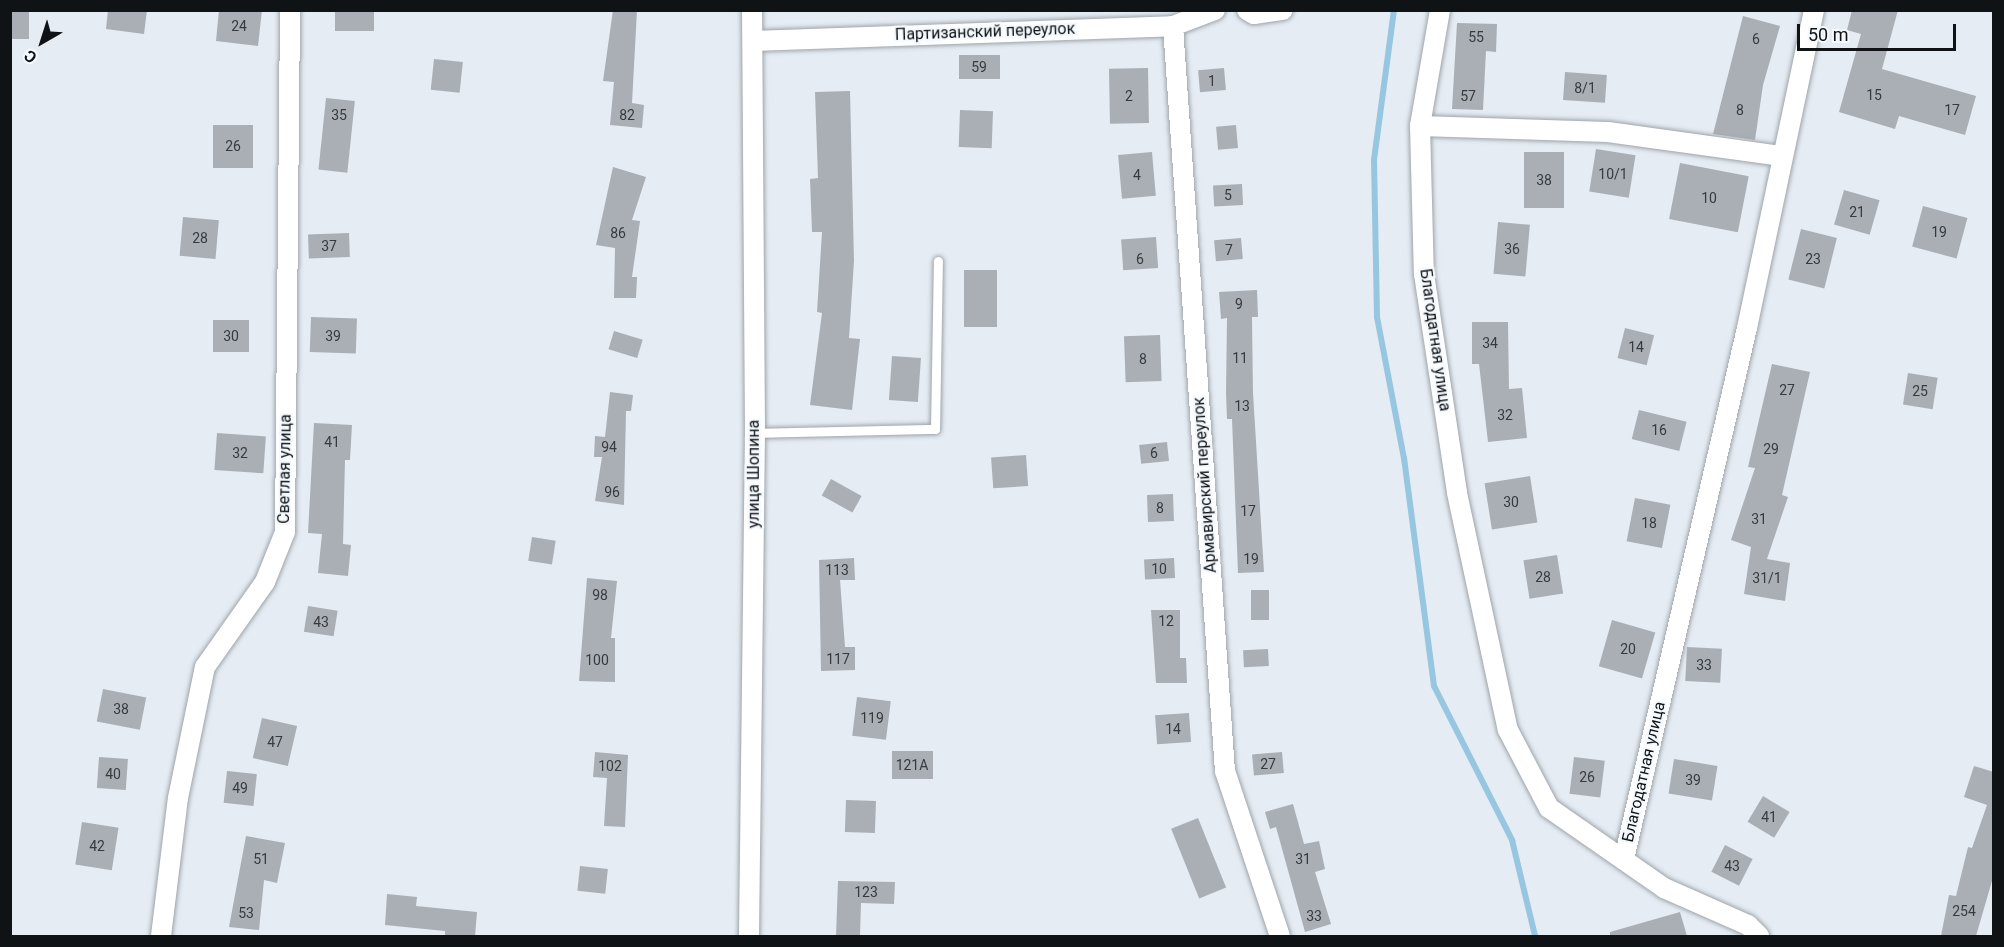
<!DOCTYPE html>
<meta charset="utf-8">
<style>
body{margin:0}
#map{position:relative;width:2004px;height:947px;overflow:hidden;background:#e5ecf3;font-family:Roboto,sans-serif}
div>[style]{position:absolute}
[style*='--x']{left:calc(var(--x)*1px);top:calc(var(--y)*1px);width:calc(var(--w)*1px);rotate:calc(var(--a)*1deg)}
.stream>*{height:6px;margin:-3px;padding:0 3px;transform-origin:3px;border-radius:3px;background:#97c7e0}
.building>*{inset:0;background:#a9afb5;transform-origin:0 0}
.roads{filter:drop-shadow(0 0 2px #9ea4aa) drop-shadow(0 0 2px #9ea4aa)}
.lane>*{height:9px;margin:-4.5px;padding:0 4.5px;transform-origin:4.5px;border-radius:4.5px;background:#fff}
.street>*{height:20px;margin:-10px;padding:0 10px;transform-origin:10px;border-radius:10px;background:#fff}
span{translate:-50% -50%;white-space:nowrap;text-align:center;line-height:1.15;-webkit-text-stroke:4.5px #f4f9fe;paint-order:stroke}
.number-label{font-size:14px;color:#363a3d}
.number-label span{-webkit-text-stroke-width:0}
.street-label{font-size:16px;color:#101315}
.frame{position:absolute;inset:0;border:12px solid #101315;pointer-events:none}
.north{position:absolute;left:12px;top:12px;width:60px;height:60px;-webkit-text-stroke:4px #f4f9fe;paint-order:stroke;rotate:219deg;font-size:16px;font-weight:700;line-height:24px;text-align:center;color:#101315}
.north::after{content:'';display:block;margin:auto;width:21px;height:27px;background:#101315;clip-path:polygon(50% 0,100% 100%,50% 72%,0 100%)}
.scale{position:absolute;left:1797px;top:24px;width:159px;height:27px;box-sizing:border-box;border:3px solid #101315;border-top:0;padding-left:8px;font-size:18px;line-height:21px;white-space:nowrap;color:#101315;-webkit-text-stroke:4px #f4f9fe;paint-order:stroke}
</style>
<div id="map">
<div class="stream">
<div style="--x:1394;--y:10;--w:151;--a:97.6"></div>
<div style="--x:1374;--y:160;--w:157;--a:88.9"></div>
<div style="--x:1377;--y:317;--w:144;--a:79.2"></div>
<div style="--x:1404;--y:458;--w:230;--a:82.5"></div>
<div style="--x:1434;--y:686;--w:173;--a:63.1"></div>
<div style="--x:1512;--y:840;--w:99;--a:76.5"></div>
</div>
<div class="building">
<div style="left:10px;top:10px;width:19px;height:29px"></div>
<div style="clip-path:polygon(108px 10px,147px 10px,144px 34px,106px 29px)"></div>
<div style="clip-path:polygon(219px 10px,262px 10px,258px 46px,216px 41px)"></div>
<div style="left:335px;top:10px;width:39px;height:21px"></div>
<div style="clip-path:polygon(613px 10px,637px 10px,632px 103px,644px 105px,642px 128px,610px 125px,614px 82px,603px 81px)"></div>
<div style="clip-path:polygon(1852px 10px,1898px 10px,1882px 69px,1976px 96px,1965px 135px,1899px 116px,1895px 129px,1839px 112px,1861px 34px,1847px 30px)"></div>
<div style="clip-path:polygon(1743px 16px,1780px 26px,1763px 85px,1755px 140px,1713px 134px)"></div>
<div style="clip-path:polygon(1457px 23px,1497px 24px,1496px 52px,1486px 51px,1483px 110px,1452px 109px)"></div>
<div style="left:959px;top:55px;width:41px;height:24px"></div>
<div style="left:434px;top:59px;width:29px;height:31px;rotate:6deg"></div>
<div style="left:1148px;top:68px;width:55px;height:39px;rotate:89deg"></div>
<div style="left:1224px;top:68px;width:22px;height:26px;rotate:85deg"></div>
<div style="left:1565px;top:72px;width:42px;height:28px;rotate:4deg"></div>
<div style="clip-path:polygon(850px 91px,854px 261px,849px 338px,860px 339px,852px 410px,810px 405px,822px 313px,817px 312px,822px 232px,812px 232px,810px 179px,818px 178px,815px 92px)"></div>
<div style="left:326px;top:98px;width:29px;height:72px;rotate:6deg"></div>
<div style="left:960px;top:110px;width:33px;height:37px;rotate:2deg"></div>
<div style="left:213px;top:125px;width:40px;height:43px"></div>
<div style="left:1236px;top:125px;width:23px;height:20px;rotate:85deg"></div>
<div style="left:1596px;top:149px;width:40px;height:43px;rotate:9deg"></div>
<div style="left:1152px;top:152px;width:44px;height:34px;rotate:85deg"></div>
<div style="left:1524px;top:152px;width:40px;height:56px"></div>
<div style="left:1680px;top:163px;width:70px;height:57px;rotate:11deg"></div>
<div style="clip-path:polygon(613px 167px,646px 177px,632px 220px,640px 221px,632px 277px,637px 277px,636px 298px,614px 298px,615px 248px,596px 245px)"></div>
<div style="left:1242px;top:184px;width:21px;height:29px;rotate:87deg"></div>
<div style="left:1844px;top:190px;width:37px;height:36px;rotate:16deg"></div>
<div style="left:1923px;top:206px;width:46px;height:42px;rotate:15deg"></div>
<div style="left:183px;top:217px;width:36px;height:39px;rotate:5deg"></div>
<div style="left:1498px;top:222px;width:32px;height:52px;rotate:5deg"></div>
<div style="left:1801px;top:229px;width:37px;height:52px;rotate:14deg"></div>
<div style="left:349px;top:233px;width:24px;height:41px;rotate:88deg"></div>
<div style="left:1156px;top:237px;width:31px;height:35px;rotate:86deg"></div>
<div style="left:1241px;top:238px;width:21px;height:27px;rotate:85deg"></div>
<div style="left:964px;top:270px;width:33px;height:57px"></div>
<div style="clip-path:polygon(1257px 290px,1258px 317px,1252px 317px,1253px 393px,1264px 572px,1238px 573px,1232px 419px,1227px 419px,1226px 394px,1227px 318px,1221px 319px,1219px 292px)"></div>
<div style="left:311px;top:317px;width:46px;height:35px;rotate:2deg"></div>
<div style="left:213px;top:320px;width:36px;height:32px"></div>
<div style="clip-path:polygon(1472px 322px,1508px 322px,1509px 389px,1522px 388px,1527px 438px,1488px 442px,1479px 364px,1472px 364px)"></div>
<div style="left:1625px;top:328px;width:30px;height:31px;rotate:14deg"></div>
<div style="left:614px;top:331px;width:30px;height:19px;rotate:17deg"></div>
<div style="left:1160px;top:335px;width:46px;height:36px;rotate:88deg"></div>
<div style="left:892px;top:356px;width:29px;height:44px;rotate:4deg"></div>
<div style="clip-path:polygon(1772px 364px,1810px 372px,1782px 495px,1788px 497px,1767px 559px,1790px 563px,1785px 601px,1744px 594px,1751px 547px,1731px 540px,1755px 468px,1748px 467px)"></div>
<div style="left:1908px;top:373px;width:30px;height:32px;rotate:9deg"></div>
<div style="clip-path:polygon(610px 392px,633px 395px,631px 411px,626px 411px,624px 505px,595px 501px,602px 457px,594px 457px,595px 436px,605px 437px)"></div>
<div style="left:1639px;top:410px;width:49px;height:30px;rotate:14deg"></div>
<div style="clip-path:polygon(314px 423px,352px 425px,350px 460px,345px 460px,343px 544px,351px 545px,348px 576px,318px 573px,322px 534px,308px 533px)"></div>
<div style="left:217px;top:433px;width:49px;height:37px;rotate:4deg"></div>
<div style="left:1167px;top:442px;width:19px;height:28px;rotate:84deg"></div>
<div style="left:1026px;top:455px;width:31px;height:35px;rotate:86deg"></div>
<div style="left:1530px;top:476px;width:47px;height:46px;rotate:81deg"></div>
<div style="left:831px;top:479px;width:35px;height:19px;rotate:29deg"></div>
<div style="left:1173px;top:494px;width:27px;height:26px;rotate:88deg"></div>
<div style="left:1635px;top:498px;width:36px;height:44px;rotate:11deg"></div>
<div style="left:532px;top:537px;width:24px;height:24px;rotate:9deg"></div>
<div style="left:1557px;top:555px;width:39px;height:34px;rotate:81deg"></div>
<div style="clip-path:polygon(854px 558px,855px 580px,840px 580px,845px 647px,855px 647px,855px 670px,821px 671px,819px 560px)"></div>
<div style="left:1174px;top:558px;width:20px;height:30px;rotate:87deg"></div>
<div style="clip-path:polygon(587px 578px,617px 581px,611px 638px,615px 638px,615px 682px,579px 681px)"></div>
<div style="left:1251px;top:590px;width:18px;height:30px"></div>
<div style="left:308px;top:606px;width:30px;height:26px;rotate:9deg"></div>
<div style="clip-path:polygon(1151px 610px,1180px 610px,1180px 658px,1186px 658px,1187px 683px,1156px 683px)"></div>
<div style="left:1612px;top:620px;width:45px;height:48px;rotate:16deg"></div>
<div style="left:1687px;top:647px;width:35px;height:34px;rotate:3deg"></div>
<div style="left:1268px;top:649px;width:17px;height:25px;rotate:87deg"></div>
<div style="left:103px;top:689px;width:44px;height:33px;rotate:11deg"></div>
<div style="left:857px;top:697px;width:34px;height:39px;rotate:7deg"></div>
<div style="left:1189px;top:713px;width:29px;height:34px;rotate:86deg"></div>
<div style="left:262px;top:718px;width:36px;height:41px;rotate:13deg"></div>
<div style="left:933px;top:751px;width:28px;height:41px;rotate:90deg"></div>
<div style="clip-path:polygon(595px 752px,628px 755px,625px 827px,604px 826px,607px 778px,593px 777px)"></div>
<div style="left:1282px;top:752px;width:21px;height:30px;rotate:85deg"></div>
<div style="left:99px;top:757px;width:29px;height:31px;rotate:4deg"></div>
<div style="left:1574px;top:757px;width:31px;height:37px;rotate:7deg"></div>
<div style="left:1674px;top:759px;width:44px;height:35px;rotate:9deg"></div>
<div style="clip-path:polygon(1974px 766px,1994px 772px,1994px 874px,1976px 936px,1941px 936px,1949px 895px,1956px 896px,1968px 847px,1972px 848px,1987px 805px,1964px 797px)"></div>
<div style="left:227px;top:771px;width:30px;height:32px;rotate:6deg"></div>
<div style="left:1763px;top:796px;width:31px;height:30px;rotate:31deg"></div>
<div style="left:846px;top:800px;width:30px;height:32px;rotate:2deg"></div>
<div style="clip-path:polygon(1293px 804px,1304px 844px,1319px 841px,1325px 869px,1315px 872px,1331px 924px,1305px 932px,1276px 827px,1270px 829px,1265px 812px)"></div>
<div style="left:1198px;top:818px;width:75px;height:29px;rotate:68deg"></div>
<div style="left:82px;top:822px;width:37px;height:43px;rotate:9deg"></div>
<div style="clip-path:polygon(246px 836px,285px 843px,277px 883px,264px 880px,259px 930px,229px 927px)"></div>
<div style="left:1725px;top:845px;width:31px;height:30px;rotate:27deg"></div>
<div style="left:580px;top:866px;width:28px;height:25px;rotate:6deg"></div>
<div style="clip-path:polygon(838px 881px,895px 882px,894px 904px,861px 903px,860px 936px,836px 936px)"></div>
<div style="clip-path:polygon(387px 894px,417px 897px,416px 906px,477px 912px,475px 936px,445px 936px,445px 931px,385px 925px)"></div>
<div style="clip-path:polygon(1680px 912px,1687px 936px,1610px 936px,1610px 932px)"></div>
</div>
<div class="roads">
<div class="lane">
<div style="--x:755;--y:433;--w:180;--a:-1.3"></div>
<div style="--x:935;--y:429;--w:168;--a:-89"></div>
</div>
<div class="street">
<div style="--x:1247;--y:10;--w:8;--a:30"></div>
<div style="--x:1254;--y:14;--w:29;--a:-8"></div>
<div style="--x:1440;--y:10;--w:118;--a:99.8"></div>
<div style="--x:1420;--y:126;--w:148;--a:88.5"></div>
<div style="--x:1424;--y:274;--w:221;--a:81.4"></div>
<div style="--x:1457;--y:493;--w:242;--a:77.9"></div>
<div style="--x:1508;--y:730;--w:88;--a:62.3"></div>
<div style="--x:1549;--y:808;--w:140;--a:34.8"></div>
<div style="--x:1664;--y:888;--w:92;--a:23.8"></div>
<div style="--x:1748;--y:925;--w:16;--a:45"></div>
<div style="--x:1173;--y:26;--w:747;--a:86.01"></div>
<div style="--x:1225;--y:771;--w:174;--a:71.6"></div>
<div style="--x:753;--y:41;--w:420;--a:-2"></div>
<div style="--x:1173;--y:26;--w:45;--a:-20.9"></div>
<div style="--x:1420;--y:126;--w:188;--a:1.8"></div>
<div style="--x:1608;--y:132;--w:174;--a:7.9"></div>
<div style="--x:1624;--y:859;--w:545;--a:-76.96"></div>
<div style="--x:1747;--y:328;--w:325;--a:-78.1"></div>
<div style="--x:161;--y:936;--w:139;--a:-83"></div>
<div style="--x:178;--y:798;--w:134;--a:-78.4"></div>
<div style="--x:205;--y:667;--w:104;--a:-54.8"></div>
<div style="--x:265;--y:582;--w:54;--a:-68.2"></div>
<div style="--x:285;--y:532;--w:522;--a:-89.45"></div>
<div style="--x:749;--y:936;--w:503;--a:-89.32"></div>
<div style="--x:755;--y:433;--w:423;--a:-90.4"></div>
</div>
</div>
<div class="number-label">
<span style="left:239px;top:26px">24</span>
<span style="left:1476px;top:37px">55</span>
<span style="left:1756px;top:39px">6</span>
<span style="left:979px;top:67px">59</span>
<span style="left:1212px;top:81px">1</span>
<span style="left:1585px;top:88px">8/1</span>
<span style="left:1874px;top:95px">15</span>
<span style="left:1129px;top:96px">2</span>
<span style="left:1468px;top:96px">57</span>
<span style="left:1740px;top:110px">8</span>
<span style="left:1952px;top:110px">17</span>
<span style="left:339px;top:115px">35</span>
<span style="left:627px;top:115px">82</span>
<span style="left:233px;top:146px">26</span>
<span style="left:1613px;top:174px">10/1</span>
<span style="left:1137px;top:175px">4</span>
<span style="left:1544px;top:180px">38</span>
<span style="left:1228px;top:195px">5</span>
<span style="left:1709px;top:198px">10</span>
<span style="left:1857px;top:212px">21</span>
<span style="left:1939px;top:232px">19</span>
<span style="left:618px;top:233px">86</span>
<span style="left:200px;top:238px">28</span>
<span style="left:329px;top:246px">37</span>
<span style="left:1512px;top:249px">36</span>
<span style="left:1229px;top:250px">7</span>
<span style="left:1140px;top:259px">6</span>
<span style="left:1813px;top:259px">23</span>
<span style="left:1239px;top:304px">9</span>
<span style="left:231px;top:336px">30</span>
<span style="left:333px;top:336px">39</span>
<span style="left:1490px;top:343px">34</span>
<span style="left:1636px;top:347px">14</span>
<span style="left:1240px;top:358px">11</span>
<span style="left:1143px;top:359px">8</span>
<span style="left:1787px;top:390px">27</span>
<span style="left:1920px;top:391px">25</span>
<span style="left:1242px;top:406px">13</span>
<span style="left:1505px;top:415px">32</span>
<span style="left:1659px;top:430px">16</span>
<span style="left:332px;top:442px">41</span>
<span style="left:609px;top:447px">94</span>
<span style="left:1771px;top:449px">29</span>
<span style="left:240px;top:453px">32</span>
<span style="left:1154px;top:453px">6</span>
<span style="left:612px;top:492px">96</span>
<span style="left:1511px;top:502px">30</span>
<span style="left:1160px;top:508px">8</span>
<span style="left:1248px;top:511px">17</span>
<span style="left:1759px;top:519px">31</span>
<span style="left:1649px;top:523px">18</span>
<span style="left:1251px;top:559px">19</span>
<span style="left:1159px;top:569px">10</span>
<span style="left:837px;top:570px">113</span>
<span style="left:1543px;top:577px">28</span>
<span style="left:1767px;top:578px">31/1</span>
<span style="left:600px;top:595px">98</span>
<span style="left:1166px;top:621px">12</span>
<span style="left:321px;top:622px">43</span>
<span style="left:1628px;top:649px">20</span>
<span style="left:838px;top:659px">117</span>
<span style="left:597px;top:660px">100</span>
<span style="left:1704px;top:665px">33</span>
<span style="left:121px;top:709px">38</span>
<span style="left:872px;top:718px">119</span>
<span style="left:1173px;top:729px">14</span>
<span style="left:275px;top:742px">47</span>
<span style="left:1268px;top:764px">27</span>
<span style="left:912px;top:765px">121А</span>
<span style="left:610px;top:766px">102</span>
<span style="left:113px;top:774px">40</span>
<span style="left:1587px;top:777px">26</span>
<span style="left:1693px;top:780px">39</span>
<span style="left:240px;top:788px">49</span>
<span style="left:1769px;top:817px">41</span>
<span style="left:97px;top:846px">42</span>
<span style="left:261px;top:859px">51</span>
<span style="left:1303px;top:859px">31</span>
<span style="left:1732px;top:866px">43</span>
<span style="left:866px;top:892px">123</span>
<span style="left:1964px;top:911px">254</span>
<span style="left:246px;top:913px">53</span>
<span style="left:1314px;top:916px">33</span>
</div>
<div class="street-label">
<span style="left:985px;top:32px;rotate:-2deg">Партизанский переулок</span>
<span style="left:1435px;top:340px;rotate:82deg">Благодатная улица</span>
<span style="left:285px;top:469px;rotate:-89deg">Светлая улица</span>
<span style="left:754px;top:474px;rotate:-90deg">улица Шопина</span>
<span style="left:1205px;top:485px;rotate:-94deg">Армавирский переулок</span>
<span style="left:1644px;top:772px;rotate:-77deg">Благодатная улица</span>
</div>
<div class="frame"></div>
<div class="north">С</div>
<div class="scale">50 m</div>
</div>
